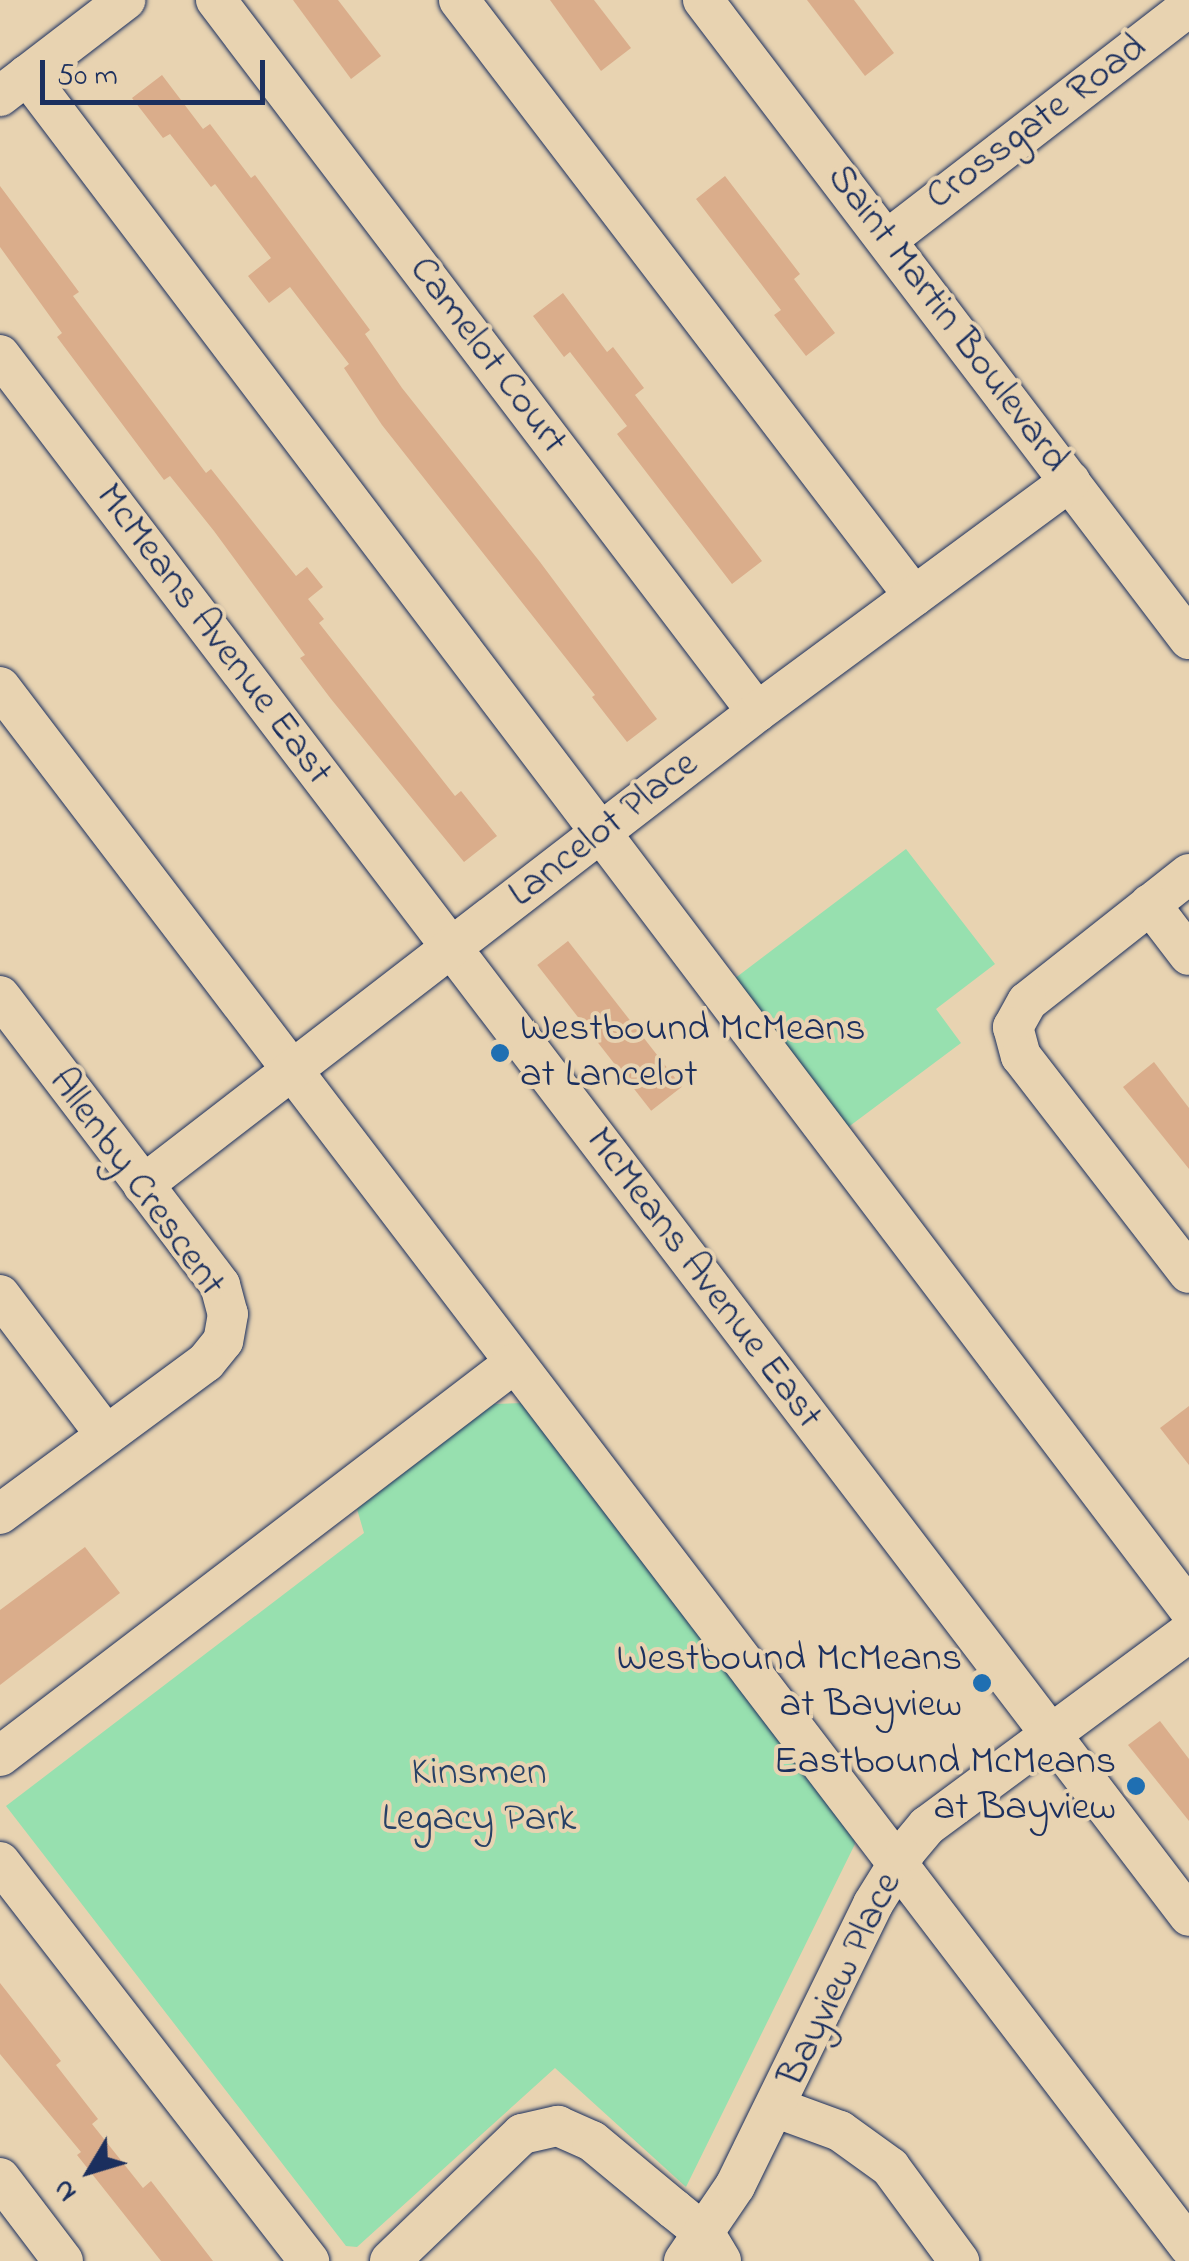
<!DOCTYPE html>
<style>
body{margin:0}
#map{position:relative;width:1189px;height:2261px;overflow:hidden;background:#e8d3b1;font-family:"Indie Flower",sans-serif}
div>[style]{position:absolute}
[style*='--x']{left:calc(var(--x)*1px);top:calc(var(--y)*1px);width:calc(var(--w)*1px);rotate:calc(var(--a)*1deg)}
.green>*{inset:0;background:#97e0af}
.building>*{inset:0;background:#daad8b;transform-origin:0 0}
.roads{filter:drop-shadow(0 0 2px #1b2f5e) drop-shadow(0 0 2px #1b2f5e)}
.minor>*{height:40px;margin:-20px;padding:0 20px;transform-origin:20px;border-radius:20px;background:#e8d3b1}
.dots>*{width:28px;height:28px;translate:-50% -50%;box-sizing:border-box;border:5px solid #e8d3b1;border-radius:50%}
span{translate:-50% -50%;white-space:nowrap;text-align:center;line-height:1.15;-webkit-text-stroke:8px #e8d3b1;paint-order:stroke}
.street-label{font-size:40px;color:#1b2f5e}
.poi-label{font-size:40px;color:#1b2f5e}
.left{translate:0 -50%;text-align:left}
.right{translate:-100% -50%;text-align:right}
.park-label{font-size:40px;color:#274166}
.north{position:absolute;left:40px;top:2121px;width:100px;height:100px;-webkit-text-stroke:8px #e8d3b1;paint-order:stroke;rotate:232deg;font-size:28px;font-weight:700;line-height:40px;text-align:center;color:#1b2f5e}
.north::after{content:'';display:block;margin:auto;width:35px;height:45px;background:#1b2f5e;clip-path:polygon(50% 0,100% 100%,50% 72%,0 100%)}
.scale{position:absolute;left:40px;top:60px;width:225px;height:45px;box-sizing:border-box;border:5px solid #1b2f5e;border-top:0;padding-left:12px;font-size:30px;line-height:35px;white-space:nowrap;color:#1b2f5e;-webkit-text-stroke:8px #e8d3b1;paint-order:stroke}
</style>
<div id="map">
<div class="green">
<div style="clip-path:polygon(906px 849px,995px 964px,936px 1009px,961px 1043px,847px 1128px,734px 979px)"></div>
<div style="clip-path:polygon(523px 1403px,850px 1823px,855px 1844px,686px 2187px,555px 2068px,357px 2247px,346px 2246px,6px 1806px,364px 1533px,357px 1509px,494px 1404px)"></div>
</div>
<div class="building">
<div style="clip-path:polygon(293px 0,338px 0,381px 56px,351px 79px)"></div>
<div style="clip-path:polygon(550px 0,594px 0,631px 48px,601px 71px)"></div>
<div style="clip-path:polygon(807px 0,854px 0,894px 53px,865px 76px)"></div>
<div style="clip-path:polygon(162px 75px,203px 129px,210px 124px,251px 178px,255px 175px,370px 330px,365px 334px,402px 388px,540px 562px,657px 719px,627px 742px,592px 697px,595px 695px,382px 425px,344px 368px,349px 364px,290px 287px,269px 303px,248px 276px,271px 258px,215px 184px,211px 187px,170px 134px,163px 138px,132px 98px)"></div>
<div style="clip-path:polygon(725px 176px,800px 274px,794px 279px,835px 333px,806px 356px,774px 315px,781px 310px,696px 199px)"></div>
<div style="clip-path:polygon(0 186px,79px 292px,73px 296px,206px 473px,211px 469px,296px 576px,307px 567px,323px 587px,308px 599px,324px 619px,319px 623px,455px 796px,461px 791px,497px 836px,464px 862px,331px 699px,300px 658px,305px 655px,214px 531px,170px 476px,164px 480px,57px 337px,62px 333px,0 247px)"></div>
<div style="clip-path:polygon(563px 293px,607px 352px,613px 347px,644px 388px,635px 395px,762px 561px,732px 584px,617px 434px,627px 426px,570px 352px,564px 357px,533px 316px)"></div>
<div style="left:568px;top:941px;width:185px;height:39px;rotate:52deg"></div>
<div style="clip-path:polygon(1154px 1062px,1189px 1108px,1189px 1169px,1123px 1087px)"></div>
<div style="clip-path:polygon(1189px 1406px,1189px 1465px,1160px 1428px)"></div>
<div style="clip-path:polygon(85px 1547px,120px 1593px,0 1685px,0 1610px)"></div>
<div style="clip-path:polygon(1160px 1721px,1189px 1759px,1189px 1821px,1128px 1745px)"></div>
<div style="clip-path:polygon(0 1983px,61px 2061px,56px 2065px,98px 2119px,92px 2124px,143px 2188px,151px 2181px,213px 2261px,161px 2261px,77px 2155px,81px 2152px,0 2054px)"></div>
</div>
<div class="roads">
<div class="minor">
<div style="--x:216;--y:0;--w:894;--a:52.77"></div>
<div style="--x:459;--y:0;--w:750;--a:52.64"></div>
<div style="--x:703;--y:0;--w:803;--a:52.74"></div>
<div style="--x:27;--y:75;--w:1924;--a:52.86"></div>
<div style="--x:0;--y:96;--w:158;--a:-37.5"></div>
<div style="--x:887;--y:240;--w:381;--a:-37.7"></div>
<div style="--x:0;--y:355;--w:1962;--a:52.7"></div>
<div style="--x:0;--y:687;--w:1961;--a:52.67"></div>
<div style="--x:1189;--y:874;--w:206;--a:141.7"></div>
<div style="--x:1027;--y:1002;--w:29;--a:119"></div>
<div style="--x:1013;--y:1027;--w:30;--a:75"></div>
<div style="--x:1021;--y:1056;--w:274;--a:52.3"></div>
<div style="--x:1150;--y:904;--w:64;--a:52.6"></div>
<div style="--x:0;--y:996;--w:363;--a:52.7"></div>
<div style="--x:220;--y:1285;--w:30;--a:75"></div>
<div style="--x:228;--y:1314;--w:27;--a:100"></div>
<div style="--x:223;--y:1341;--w:27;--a:129"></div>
<div style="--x:206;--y:1362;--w:256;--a:143.6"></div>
<div style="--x:143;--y:1185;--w:775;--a:-37.61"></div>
<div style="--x:757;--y:712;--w:389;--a:-36.4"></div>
<div style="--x:0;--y:1295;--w:176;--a:52.9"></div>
<div style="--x:0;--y:1756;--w:646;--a:-37.38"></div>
<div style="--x:0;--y:1862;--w:505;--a:52.24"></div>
<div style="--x:777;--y:2108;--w:67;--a:20.1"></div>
<div style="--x:840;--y:2131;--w:62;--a:35.8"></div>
<div style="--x:890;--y:2167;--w:117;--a:53.7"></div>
<div style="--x:0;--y:2178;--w:104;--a:52.8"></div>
<div style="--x:390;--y:2261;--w:183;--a:-43.9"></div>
<div style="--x:522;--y:2134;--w:37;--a:-13"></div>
<div style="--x:558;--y:2126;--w:37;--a:24"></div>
<div style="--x:592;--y:2141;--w:107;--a:39.7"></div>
<div style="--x:674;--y:2209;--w:40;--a:39"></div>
<div style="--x:705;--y:2234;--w:31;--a:59"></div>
<div style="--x:684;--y:2261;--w:91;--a:-55.8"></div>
<div style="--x:735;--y:2186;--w:314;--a:-63.9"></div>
<div style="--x:873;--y:1904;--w:62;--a:-58.1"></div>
<div style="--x:906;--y:1851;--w:33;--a:-50"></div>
<div style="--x:927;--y:1826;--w:326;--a:-36.5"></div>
</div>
</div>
<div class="dots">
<div style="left:500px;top:1053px;background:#1f6fb2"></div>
<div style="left:982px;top:1683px;background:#1f6fb2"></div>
<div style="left:1136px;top:1786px;background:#1f6fb2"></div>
</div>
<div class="street-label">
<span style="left:1037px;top:123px;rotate:-37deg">Crossgate Road</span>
<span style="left:947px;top:319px;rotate:53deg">Saint Martin Boulevard</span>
<span style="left:487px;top:356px;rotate:53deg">Camelot Court</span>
<span style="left:213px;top:635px;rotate:53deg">McMeans Avenue East</span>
<span style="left:604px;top:830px;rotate:-38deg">Lancelot Place</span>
<span style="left:136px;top:1183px;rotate:54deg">Allenby Crescent</span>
<span style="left:703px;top:1279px;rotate:53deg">McMeans Avenue East</span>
<span style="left:841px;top:1980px;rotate:-64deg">Bayview Place</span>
</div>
<div class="poi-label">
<span class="left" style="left:520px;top:1053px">Westbound McMeans<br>at Lancelot</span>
<span class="right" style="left:962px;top:1683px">Westbound McMeans<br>at Bayview</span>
<span class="right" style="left:1116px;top:1786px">Eastbound McMeans<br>at Bayview</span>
</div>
<div class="park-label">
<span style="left:479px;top:1797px">Kinsmen<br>Legacy Park</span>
</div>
<div class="north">N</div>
<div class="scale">50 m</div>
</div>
